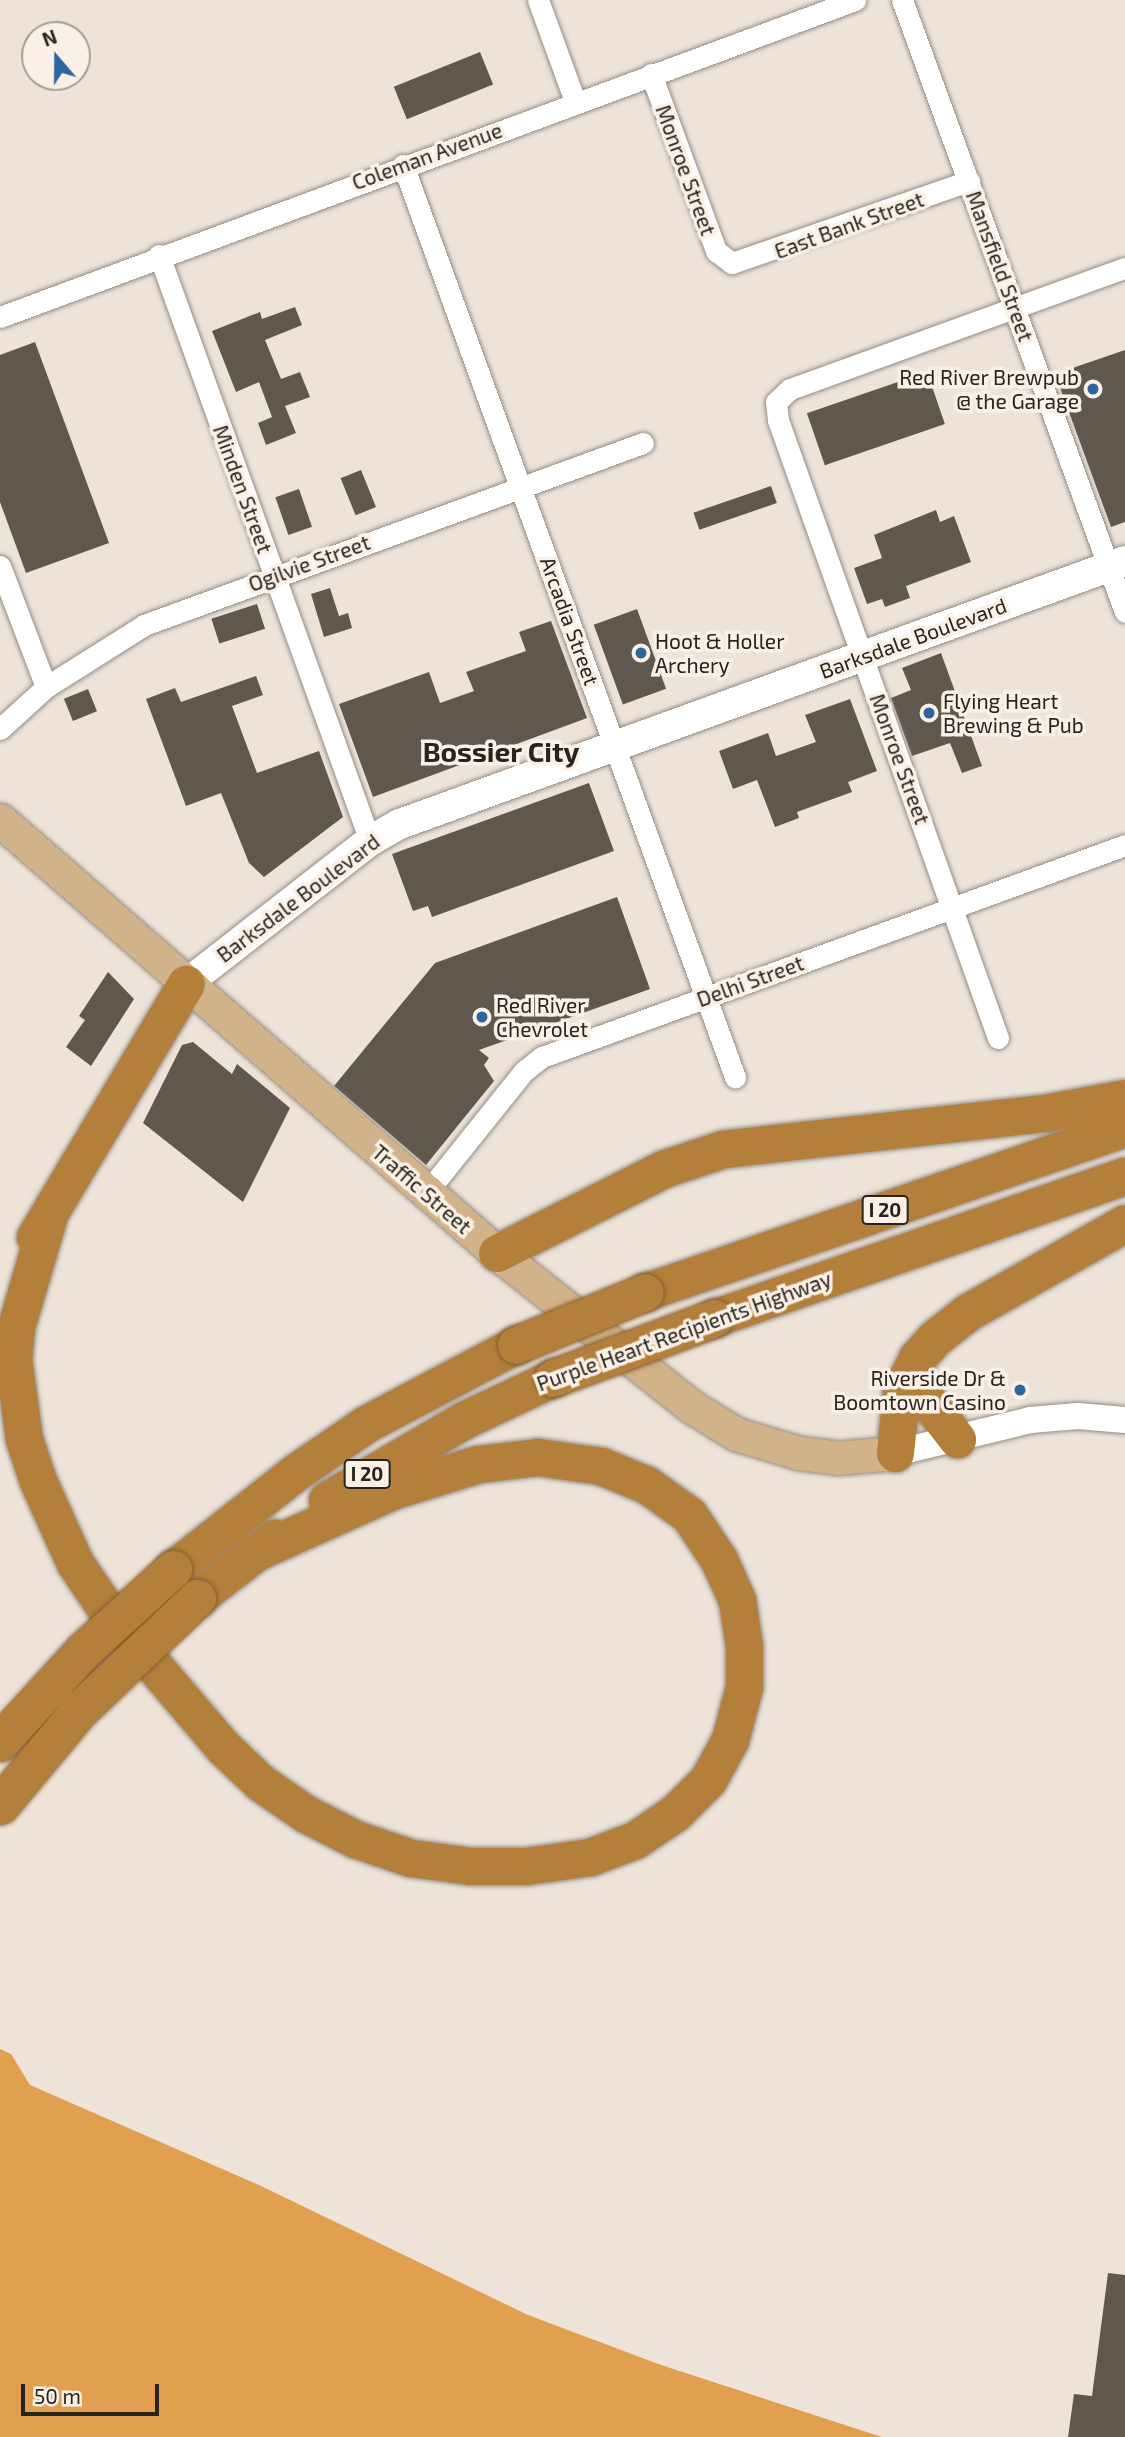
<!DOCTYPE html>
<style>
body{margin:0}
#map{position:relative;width:1125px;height:2437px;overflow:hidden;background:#ede3d8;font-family:"Exo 2",sans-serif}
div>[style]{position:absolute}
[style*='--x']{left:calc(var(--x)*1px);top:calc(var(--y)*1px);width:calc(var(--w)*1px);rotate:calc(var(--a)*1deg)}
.water>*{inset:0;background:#e1a050}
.building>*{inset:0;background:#60584f;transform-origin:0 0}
.roads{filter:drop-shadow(0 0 2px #958c82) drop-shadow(0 0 2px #958c82)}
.minor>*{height:21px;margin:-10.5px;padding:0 10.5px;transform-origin:10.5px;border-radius:10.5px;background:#fff}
.tertiary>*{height:26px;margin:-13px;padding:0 13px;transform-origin:13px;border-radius:13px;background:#fff}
.secondary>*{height:30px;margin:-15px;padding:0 15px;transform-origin:15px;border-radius:15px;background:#fff}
.primary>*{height:33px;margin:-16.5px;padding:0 16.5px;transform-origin:16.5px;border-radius:16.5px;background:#d2b289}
.motorway>*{height:37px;margin:-18.5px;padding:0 18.5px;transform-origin:18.5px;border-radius:18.5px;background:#b47f3b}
.bridges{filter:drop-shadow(0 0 2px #835f31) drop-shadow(0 0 2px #835f31)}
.motorway-bridge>*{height:37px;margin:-18.5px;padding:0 18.5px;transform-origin:18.5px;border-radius:18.5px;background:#b47f3b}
.dots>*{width:19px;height:19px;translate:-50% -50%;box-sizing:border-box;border:4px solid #faf0e5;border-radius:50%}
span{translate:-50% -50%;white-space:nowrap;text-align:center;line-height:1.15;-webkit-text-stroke:7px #faf0e5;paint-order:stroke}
.shield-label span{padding:2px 5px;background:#faf0e5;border:2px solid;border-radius:5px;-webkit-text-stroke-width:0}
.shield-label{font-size:19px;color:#27231f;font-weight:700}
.street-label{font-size:21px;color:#27231f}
.poi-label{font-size:21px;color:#27231f}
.right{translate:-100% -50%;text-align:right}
.left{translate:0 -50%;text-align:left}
.district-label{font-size:28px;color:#27231f;font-weight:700}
.north{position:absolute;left:21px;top:21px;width:70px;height:70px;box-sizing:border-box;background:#faf0e5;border:2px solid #a69e96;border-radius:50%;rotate:340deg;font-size:19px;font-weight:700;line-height:28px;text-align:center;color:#27231f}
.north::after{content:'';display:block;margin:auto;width:24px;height:32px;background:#2b669e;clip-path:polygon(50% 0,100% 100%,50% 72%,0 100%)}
.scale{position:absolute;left:21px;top:2384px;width:138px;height:32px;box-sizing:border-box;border:4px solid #27231f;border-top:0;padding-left:9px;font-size:21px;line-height:24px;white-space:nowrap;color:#27231f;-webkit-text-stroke:5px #faf0e5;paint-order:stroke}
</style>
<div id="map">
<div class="water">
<div style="clip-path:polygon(0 2049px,11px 2054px,30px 2085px,259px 2185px,528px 2315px,661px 2365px,882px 2437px,0 2437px)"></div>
</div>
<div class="building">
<div style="left:480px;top:52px;width:35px;height:93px;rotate:68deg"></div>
<div style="clip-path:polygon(295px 307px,302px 325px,265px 340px,281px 379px,300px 372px,310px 397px,285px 406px,296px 433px,266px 445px,258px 423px,272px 417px,259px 382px,236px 392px,212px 331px,260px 312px,262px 319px)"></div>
<div style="clip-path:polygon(35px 342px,109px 543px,26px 573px,0 502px,0 355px)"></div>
<div style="clip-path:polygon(1125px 350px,1125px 522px,1111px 527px,1055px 374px)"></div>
<div style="left:927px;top:372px;width:55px;height:127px;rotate:71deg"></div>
<div style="left:361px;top:470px;width:40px;height:22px;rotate:68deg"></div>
<div style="left:771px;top:486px;width:18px;height:82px;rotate:71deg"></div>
<div style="left:299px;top:489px;width:40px;height:25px;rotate:71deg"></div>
<div style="clip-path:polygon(936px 510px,940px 522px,954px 516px,971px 562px,906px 586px,910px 598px,885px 607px,882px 599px,867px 604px,854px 568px,882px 558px,874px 535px)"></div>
<div style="clip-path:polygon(330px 588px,339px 616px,348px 613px,352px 628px,324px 637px,311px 594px)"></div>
<div style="left:257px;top:604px;width:26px;height:48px;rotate:72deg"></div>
<div style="left:637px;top:609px;width:85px;height:46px;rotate:70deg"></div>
<div style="clip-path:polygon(551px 621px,587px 718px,373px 797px,339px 704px,429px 672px,440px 703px,474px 691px,466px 672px,526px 651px,519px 632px)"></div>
<div style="clip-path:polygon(941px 653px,982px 766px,962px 773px,950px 743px,912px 756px,891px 698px,911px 690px,902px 668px)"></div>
<div style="clip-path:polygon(256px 676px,263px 695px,232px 706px,257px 773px,319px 751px,343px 817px,264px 877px,249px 863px,221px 793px,186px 806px,146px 699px,175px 688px,181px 702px)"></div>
<div style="left:88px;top:689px;width:24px;height:26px;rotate:68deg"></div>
<div style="clip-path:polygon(850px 699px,877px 771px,848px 782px,852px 792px,797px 812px,799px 818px,775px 827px,757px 780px,733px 789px,719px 751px,768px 733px,776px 756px,816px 742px,805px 715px)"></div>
<div style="clip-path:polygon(589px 783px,614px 851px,432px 917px,428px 906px,413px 911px,392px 854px)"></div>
<div style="clip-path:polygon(617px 897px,650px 989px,479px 1050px,489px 1058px,484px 1065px,494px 1081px,426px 1165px,334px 1086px,435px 963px)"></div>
<div style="clip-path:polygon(108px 972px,134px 999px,91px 1066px,66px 1047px,85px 1020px,79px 1016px)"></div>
<div style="clip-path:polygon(193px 1042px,232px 1074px,237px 1064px,290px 1108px,243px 1202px,143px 1123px,182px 1045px)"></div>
<div style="clip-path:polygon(1108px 2273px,1125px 2275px,1125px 2437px,1068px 2437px,1074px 2394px,1092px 2396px)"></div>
</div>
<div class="roads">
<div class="minor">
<div style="--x:538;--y:0;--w:108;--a:69.9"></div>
<div style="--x:902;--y:0;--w:651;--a:69.98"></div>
<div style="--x:651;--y:74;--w:189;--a:69.8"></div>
<div style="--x:716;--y:251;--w:20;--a:37"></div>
<div style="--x:732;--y:263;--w:251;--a:-19.1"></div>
<div style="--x:403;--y:165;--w:971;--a:70"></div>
<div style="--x:159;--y:255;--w:623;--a:70.2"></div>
<div style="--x:0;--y:317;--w:912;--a:-20.34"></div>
<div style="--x:0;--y:566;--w:129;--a:69.2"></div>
<div style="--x:0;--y:729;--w:62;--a:-42.4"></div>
<div style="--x:46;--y:687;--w:116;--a:-32.3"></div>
<div style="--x:144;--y:625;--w:531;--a:-20.04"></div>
<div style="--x:998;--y:1038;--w:656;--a:-109.6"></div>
<div style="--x:778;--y:420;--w:18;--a:-96"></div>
<div style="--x:776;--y:402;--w:19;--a:-43"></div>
<div style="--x:790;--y:389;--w:356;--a:-19.9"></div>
<div style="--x:427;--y:1192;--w:155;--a:-51.3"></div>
<div style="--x:524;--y:1071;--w:23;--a:-38"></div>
<div style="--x:542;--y:1057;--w:620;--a:-19.98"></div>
</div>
<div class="tertiary">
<div style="--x:895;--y:1453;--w:139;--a:-13.7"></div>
<div style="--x:1030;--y:1420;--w:48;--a:-4.8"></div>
<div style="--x:1078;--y:1416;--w:47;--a:4.9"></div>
</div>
<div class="secondary">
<div style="--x:186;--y:984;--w:233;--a:-37.9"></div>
<div style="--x:370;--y:841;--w:34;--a:-30"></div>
<div style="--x:400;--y:824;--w:771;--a:-19.94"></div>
</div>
<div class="primary">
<div style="--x:0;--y:820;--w:659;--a:41.06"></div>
<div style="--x:497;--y:1253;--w:248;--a:38.3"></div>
<div style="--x:692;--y:1407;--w:52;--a:31.5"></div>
<div style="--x:736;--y:1434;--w:66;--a:16.8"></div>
<div style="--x:799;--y:1453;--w:38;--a:7"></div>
<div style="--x:837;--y:1458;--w:58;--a:-4.9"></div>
</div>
<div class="motorway">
<div style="--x:48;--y:1218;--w:114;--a:106.4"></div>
<div style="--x:16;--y:1327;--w:32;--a:95"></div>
<div style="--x:13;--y:1359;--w:81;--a:82.2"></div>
<div style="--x:24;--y:1439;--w:44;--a:71.6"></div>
<div style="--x:38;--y:1481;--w:90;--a:65.7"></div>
<div style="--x:75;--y:1563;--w:59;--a:56"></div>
<div style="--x:108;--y:1612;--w:177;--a:49.6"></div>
<div style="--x:223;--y:1747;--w:52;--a:43.5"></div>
<div style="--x:261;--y:1783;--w:55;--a:34.6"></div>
<div style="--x:306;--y:1814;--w:55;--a:27"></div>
<div style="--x:355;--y:1839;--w:59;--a:18.7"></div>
<div style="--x:411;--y:1858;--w:60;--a:7.7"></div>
<div style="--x:470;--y:1866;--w:56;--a:0"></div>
<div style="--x:526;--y:1866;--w:65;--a:-8"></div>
<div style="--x:590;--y:1857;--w:48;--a:-20.7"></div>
<div style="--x:635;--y:1840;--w:48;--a:-34"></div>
<div style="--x:675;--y:1813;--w:47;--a:-45"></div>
<div style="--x:708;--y:1780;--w:46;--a:-61.2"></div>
<div style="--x:730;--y:1740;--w:55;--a:-75.2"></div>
<div style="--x:744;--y:1687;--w:41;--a:-90"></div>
<div style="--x:744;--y:1646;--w:47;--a:-98.7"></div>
<div style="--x:737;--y:1600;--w:44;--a:-114.2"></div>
<div style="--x:719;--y:1560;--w:54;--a:-123.7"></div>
<div style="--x:689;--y:1515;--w:52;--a:-144.5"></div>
<div style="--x:647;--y:1485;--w:50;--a:-157.6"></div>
<div style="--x:601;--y:1466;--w:64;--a:-171.9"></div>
<div style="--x:538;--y:1457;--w:60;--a:173.3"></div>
<div style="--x:478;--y:1464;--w:88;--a:162.8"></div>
<div style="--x:394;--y:1490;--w:154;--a:155.8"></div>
<div style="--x:35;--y:1237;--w:295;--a:-59.2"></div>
<div style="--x:497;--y:1253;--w:186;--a:-26.8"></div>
<div style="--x:663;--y:1169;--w:63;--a:-18.4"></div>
<div style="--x:723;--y:1149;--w:324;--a:-6.4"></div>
<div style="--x:1045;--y:1113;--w:81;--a:-10.6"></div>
<div style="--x:645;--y:1292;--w:507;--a:-18.86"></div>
<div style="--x:714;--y:1318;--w:435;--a:-19.1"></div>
<div style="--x:908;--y:1376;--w:80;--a:52.1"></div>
<div style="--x:895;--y:1453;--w:61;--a:-84.4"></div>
<div style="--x:901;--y:1392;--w:38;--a:-65"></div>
<div style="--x:917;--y:1358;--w:27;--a:-48"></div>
<div style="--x:935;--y:1338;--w:42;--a:-38.2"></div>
<div style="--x:968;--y:1312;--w:180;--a:-29.5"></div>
<div style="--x:327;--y:1500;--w:159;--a:-30.3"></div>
<div style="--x:464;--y:1420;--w:98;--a:-25.3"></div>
<div style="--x:173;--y:1569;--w:157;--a:-38.3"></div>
<div style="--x:296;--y:1472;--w:85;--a:-34.4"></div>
<div style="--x:366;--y:1424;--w:170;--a:-27.8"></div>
<div style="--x:197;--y:1598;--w:98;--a:-37.9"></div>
</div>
</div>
<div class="bridges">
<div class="motorway-bridge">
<div style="--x:516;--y:1345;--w:139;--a:-22.3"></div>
<div style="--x:553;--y:1378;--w:172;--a:-20.4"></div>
<div style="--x:0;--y:1742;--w:123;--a:-47.6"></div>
<div style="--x:83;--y:1651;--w:122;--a:-42.3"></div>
<div style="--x:0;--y:1805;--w:124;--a:-50.3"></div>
<div style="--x:79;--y:1710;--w:163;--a:-43.5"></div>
</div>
</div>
<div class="dots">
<div style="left:1093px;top:389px;background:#2b669e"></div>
<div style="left:641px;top:653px;background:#2b669e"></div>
<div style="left:929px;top:713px;background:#2b669e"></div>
<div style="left:482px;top:1017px;background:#2b669e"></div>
<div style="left:1020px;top:1390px;background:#2b669e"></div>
</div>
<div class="shield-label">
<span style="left:885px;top:1210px">I 20</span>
<span style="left:367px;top:1474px">I 20</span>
</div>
<div class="street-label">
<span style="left:427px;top:156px;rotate:-20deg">Coleman Avenue</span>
<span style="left:686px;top:170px;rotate:70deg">Monroe Street</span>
<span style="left:849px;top:225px;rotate:-20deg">East Bank Street</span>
<span style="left:1000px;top:266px;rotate:70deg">Mansfield Street</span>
<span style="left:243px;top:489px;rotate:70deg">Minden Street</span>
<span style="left:309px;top:563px;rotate:-20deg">Ogilvie Street</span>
<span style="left:570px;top:621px;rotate:70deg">Arcadia Street</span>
<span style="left:913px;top:638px;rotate:-20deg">Barksdale Boulevard</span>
<span style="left:900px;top:759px;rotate:70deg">Monroe Street</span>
<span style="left:298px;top:898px;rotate:-37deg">Barksdale Boulevard</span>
<span style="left:750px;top:981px;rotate:-20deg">Delhi Street</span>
<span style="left:422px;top:1189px;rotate:41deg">Traffic Street</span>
<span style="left:684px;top:1331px;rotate:-20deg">Purple Heart Recipients Highway</span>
</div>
<div class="poi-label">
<span class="right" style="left:1079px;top:389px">Red River Brewpub<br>@ the Garage</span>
<span class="left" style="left:655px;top:653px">Hoot &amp; Holler<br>Archery</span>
<span class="left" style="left:943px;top:713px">Flying Heart<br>Brewing &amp; Pub</span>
<span class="left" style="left:496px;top:1017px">Red River<br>Chevrolet</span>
<span class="right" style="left:1006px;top:1390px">Riverside Dr &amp;<br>Boomtown Casino</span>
</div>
<div class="district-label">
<span style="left:501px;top:751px">Bossier City</span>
</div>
<div class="north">N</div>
<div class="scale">50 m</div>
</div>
